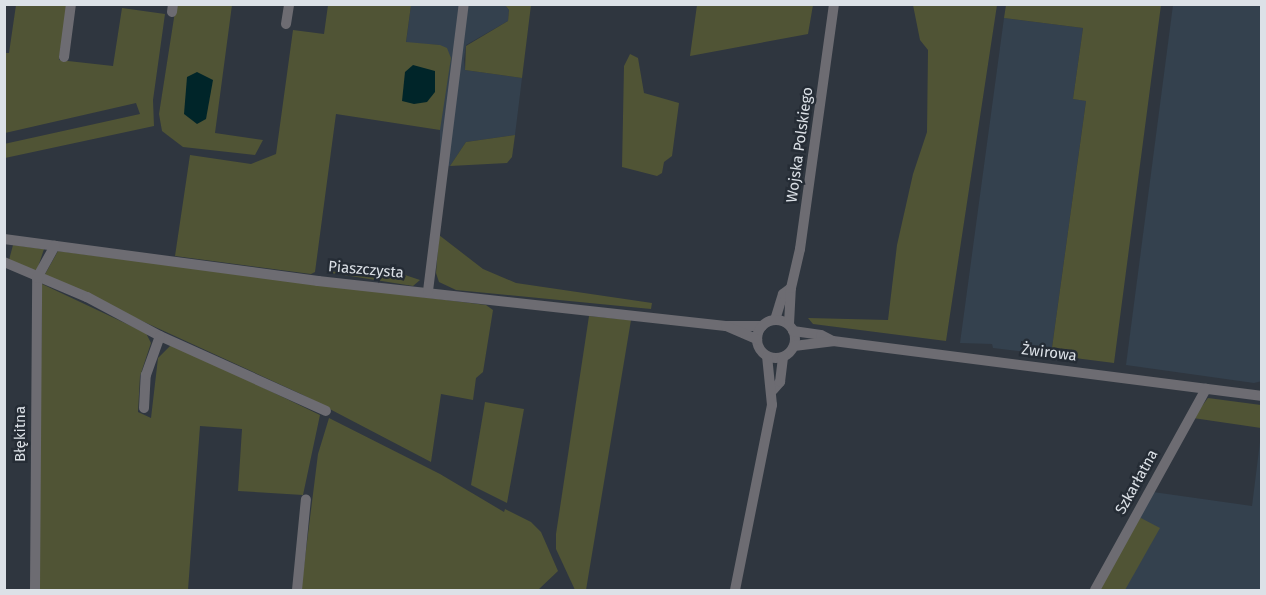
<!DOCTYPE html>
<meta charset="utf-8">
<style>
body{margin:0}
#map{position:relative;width:1266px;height:595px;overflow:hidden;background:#2f363f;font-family:"Fira Sans",sans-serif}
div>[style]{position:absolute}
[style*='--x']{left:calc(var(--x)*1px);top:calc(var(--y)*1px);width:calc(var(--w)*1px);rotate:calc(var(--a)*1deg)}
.built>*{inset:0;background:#34414e}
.green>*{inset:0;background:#505435}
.water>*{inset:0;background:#002529}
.minor>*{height:10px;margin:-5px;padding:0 5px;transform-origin:5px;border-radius:5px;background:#6d6c72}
.minor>.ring{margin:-5px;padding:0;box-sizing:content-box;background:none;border:10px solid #6d6c72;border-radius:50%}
span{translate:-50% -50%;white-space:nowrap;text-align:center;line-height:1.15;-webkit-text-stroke:5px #252c35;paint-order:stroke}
.street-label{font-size:15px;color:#dce1e7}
.frame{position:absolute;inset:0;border:6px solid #dce1e7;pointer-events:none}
</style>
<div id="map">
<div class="built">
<div style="clip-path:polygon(411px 5px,505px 5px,509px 10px,508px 21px,466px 45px,464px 60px,465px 70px,522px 78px,515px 135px,466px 142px,450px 166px,440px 165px,440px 45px,406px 43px)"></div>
<div style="clip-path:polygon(1173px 5px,1261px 5px,1262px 381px,1254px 383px,1126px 365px)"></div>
<div style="clip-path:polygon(1004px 18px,1083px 28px,1073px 99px,1086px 101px,1051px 355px,993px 348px,992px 344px,960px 343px)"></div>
<div style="clip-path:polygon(1261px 434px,1261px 590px,1099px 590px,1153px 492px,1252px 506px)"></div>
</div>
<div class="green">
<div style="clip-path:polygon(16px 5px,67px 5px,59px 60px,113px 66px,122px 8px,165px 14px,153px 100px,154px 126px,5px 158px,4px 144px,140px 114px,136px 103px,5px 133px,5px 53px,9px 53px)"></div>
<div style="clip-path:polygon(176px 5px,232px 5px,215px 133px,263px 140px,255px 155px,183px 147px,162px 131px,159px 114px)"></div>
<div style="clip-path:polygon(328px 5px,411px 5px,406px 42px,440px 45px,447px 48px,451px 58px,440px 130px,336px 114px,315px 272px,311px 274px,175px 256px,190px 155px,251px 164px,276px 154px,293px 30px,324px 34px)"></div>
<div style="clip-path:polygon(505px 5px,531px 5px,522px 78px,465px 70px,466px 46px,508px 21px,509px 10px)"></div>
<div style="clip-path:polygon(697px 5px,697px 4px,813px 5px,808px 34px,690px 56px)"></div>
<div style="clip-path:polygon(913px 5px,997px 5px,946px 341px,813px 324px,808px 318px,888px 320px,897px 245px,913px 174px,927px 132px,928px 50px,920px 40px)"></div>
<div style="clip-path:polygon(1006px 5px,1161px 5px,1114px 363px,1051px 355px,1086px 101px,1073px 99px,1083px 28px,1004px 18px)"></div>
<div style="clip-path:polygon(630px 54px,638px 58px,644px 93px,679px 103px,672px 156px,664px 162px,662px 173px,657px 176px,622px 167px,624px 66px)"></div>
<div style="clip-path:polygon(515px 135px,512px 157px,507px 163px,450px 166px,466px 142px)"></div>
<div style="clip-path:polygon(439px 235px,483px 269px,516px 283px,652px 303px,651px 309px,456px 290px,439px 282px,436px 273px)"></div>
<div style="clip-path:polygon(13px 245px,44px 249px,36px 273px,9px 260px)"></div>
<div style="clip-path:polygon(58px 251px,486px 305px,493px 310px,483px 372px,476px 378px,473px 400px,441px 394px,431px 462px,301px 394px,44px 276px)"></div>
<div style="clip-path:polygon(390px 270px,420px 280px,413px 286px,325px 272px)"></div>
<div style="clip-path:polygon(42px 284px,146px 333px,151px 343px,140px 376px,138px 412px,151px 418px,158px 358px,172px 344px,320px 415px,303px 495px,238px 491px,242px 429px,200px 426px,188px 590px,38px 590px)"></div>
<div style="clip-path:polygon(589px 316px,631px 320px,586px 590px,575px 590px,556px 549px,556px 534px)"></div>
<div style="clip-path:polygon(1208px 398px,1261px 405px,1261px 428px,1193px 418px)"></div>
<div style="clip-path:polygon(485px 402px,524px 409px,507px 503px,471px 485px)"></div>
<div style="clip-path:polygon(329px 418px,440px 474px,504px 512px,505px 509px,531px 522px,541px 532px,558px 571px,538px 590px,301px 590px,318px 454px)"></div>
<div style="clip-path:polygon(1139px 517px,1160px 528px,1125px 590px,1099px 590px)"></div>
</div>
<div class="water">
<div style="clip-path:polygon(413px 65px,435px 71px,435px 92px,427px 102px,414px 104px,402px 101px,405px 72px)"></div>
<div style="clip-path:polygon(197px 72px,213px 80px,206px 119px,197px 124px,184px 114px,187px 77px)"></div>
</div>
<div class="minor">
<div style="--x:172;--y:12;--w:8;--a:-83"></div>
<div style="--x:286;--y:24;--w:20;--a:-81"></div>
<div style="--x:64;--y:57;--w:53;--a:-82.5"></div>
<div style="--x:4;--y:239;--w:317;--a:7.6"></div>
<div style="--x:318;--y:281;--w:410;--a:6.3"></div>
<div style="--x:726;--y:326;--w:36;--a:0"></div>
<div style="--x:4;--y:262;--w:90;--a:22.9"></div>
<div style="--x:87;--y:297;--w:83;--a:28.1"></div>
<div style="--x:160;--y:336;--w:182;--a:24.3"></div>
<div style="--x:428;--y:291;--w:289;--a:-82.9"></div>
<div style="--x:775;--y:320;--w:27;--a:-73"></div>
<div style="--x:783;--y:294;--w:10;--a:-37"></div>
<div class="ring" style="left:757px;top:320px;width:28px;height:28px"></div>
<div style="--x:789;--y:324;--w:36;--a:-87"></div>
<div style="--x:791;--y:288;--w:40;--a:-77"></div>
<div style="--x:800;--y:249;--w:247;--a:-82.1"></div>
<div style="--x:726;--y:326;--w:34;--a:23"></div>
<div style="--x:793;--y:331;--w:28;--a:8"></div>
<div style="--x:821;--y:335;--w:13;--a:27"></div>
<div style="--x:833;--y:341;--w:433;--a:7.3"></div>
<div style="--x:794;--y:346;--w:39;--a:-7"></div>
<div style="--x:773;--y:390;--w:11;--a:-49"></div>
<div style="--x:780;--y:382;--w:25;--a:-83"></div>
<div style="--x:144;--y:408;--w:33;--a:-87"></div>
<div style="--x:146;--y:375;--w:41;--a:-70.3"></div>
<div style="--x:35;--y:590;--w:312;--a:-89.6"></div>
<div style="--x:37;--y:278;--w:37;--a:-61"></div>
<div style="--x:297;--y:590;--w:91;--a:-84.4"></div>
<div style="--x:735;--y:590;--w:189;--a:-78.7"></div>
<div style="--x:772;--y:405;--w:49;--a:-95.8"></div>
<div style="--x:1095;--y:590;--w:230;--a:-61.1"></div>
</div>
<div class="street-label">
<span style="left:800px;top:145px;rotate:-82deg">Wojska Polskiego</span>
<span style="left:366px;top:270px;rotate:5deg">Piaszczysta</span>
<span style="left:1049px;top:353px;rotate:7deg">Żwirowa</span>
<span style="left:21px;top:434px;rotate:-90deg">Błękitna</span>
<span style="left:1137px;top:482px;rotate:-61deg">Szkarłatna</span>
</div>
<div class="frame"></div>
</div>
